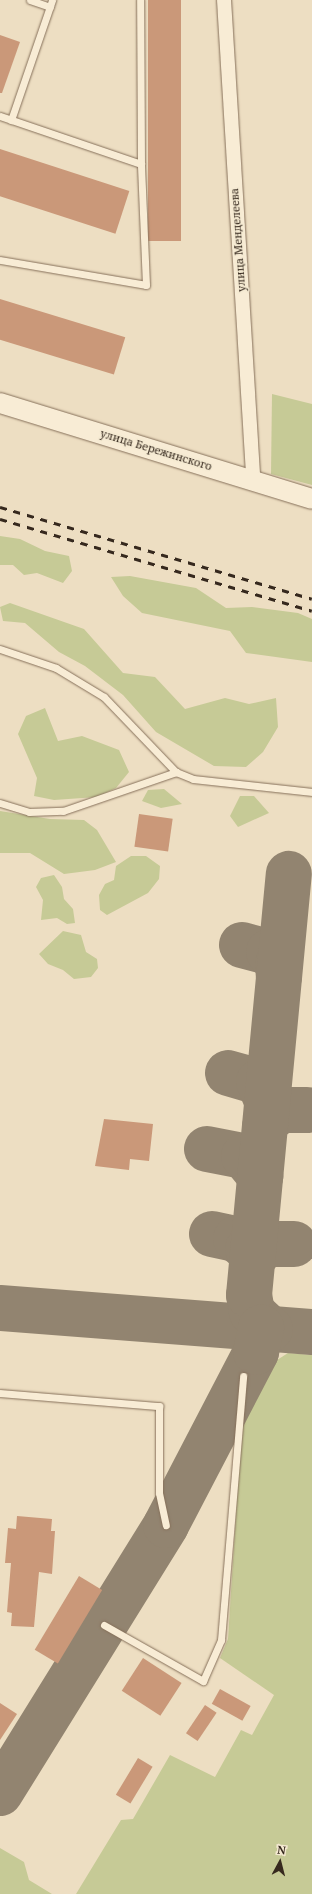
<!DOCTYPE html>
<meta charset="utf-8">
<style>
body{margin:0}
#map{position:relative;width:312px;height:1894px;overflow:hidden;background:#eddec2;font-family:"Noto Serif",serif}
div>[style]{position:absolute}
[style*='--x']{left:calc(var(--x)*1px);top:calc(var(--y)*1px);width:calc(var(--w)*1px);rotate:calc(var(--a)*1deg)}
.green>*{inset:0;background:#c6ca96}
.taxiway>*{height:46px;margin:-23px;padding:0 23px;transform-origin:23px;border-radius:23px;background:#928470}
.building>*{inset:0;background:#ca9879;transform-origin:0 0}
.roads{filter:drop-shadow(0 0 1px #86705a) drop-shadow(0 0 1px #86705a)}
.lane>*{height:7px;margin:-3.5px;padding:0 3.5px;transform-origin:3.5px;border-radius:3.5px;background:#f8ecd5}
.street>*{height:14px;margin:-7px;padding:0 7px;transform-origin:7px;border-radius:7px;background:#f8ecd5}
.secondary>*{height:20px;margin:-10px;padding:0 10px;transform-origin:10px;border-radius:10px;background:#f8ecd5}
.rail>*{height:3px;margin-top:-1.5px;transform-origin:0;background:repeating-linear-gradient(90deg,#36291e 0 7px,transparent 0 14px)}
span{translate:-50% -50%;white-space:nowrap;text-align:center;line-height:1.15;-webkit-text-stroke:3px #f4e9d1;paint-order:stroke}
.street-label{font-size:11px;color:#36291e}
.north{position:absolute;left:260px;top:1842px;width:40px;height:40px;-webkit-text-stroke:3px #f4e9d1;paint-order:stroke;rotate:7deg;font-size:11px;font-weight:700;line-height:16px;text-align:center;color:#36291e}
.north::after{content:'';display:block;margin:auto;width:14px;height:18px;background:#36291e;clip-path:polygon(50% 0,100% 100%,50% 72%,0 100%)}
</style>
<div id="map">
<div class="green">
<div style="clip-path:polygon(272px 394px,312px 404px,312px 485px,271px 474px)"></div>
<div style="clip-path:polygon(0 536px,20px 539px,45px 551px,69px 556px,72px 571px,63px 583px,37px 573px,24px 575px,13px 565px,0 565px)"></div>
<div style="clip-path:polygon(130px 576px,196px 588px,226px 608px,252px 607px,298px 613px,312px 619px,312px 662px,246px 653px,230px 631px,142px 613px,123px 596px,111px 577px)"></div>
<div style="clip-path:polygon(10px 603px,84px 629px,123px 673px,155px 677px,185px 709px,225px 698px,249px 704px,276px 698px,278px 727px,263px 752px,246px 767px,214px 766px,156px 732px,123px 695px,85px 666px,59px 652px,25px 623px,3px 621px,0 607px)"></div>
<div style="clip-path:polygon(45px 708px,58px 741px,82px 736px,119px 750px,129px 772px,116px 788px,97px 797px,54px 800px,34px 796px,37px 778px,18px 734px,26px 716px)"></div>
<div style="clip-path:polygon(164px 789px,182px 804px,161px 808px,142px 801px,148px 790px)"></div>
<div style="clip-path:polygon(240px 796px,254px 796px,269px 813px,238px 827px,230px 816px)"></div>
<div style="clip-path:polygon(0 811px,50px 819px,84px 820px,97px 830px,116px 862px,95px 870px,64px 874px,30px 853px,0 853px)"></div>
<div style="clip-path:polygon(131px 856px,146px 856px,160px 866px,159px 879px,148px 893px,107px 915px,100px 910px,99px 895px,105px 884px,114px 880px,116px 866px)"></div>
<div style="clip-path:polygon(54px 875px,62px 887px,64px 899px,73px 909px,75px 923px,67px 924px,57px 918px,41px 920px,43px 900px,36px 887px,41px 878px)"></div>
<div style="clip-path:polygon(63px 931px,81px 935px,86px 952px,97px 959px,98px 968px,91px 977px,74px 979px,63px 970px,48px 964px,39px 954px)"></div>
<div style="clip-path:polygon(288px 1353px,312px 1355px,312px 1894px,76px 1894px,121px 1820px,133px 1819px,170px 1755px,215px 1777px,241px 1730px,252px 1735px,274px 1695px,220px 1658px,228px 1639px,243px 1404px,263px 1369px)"></div>
<div style="clip-path:polygon(0 1848px,24px 1862px,29px 1880px,52px 1894px,0 1894px)"></div>
</div>
<div class="taxiway">
<div style="--x:242;--y:945;--w:28;--a:15"></div>
<div style="--x:269;--y:952;--w:15;--a:53"></div>
<div style="--x:278;--y:964;--w:13;--a:86"></div>
<div style="--x:228;--y:1073;--w:32;--a:16"></div>
<div style="--x:259;--y:1082;--w:21;--a:67"></div>
<div style="--x:265;--y:1127;--w:9;--a:-63"></div>
<div style="--x:269;--y:1119;--w:16;--a:-35"></div>
<div style="--x:282;--y:1110;--w:25;--a:0"></div>
<div style="--x:207;--y:1149;--w:38;--a:11"></div>
<div style="--x:244;--y:1156;--w:26;--a:51"></div>
<div style="--x:212;--y:1234;--w:25;--a:12"></div>
<div style="--x:236;--y:1239;--w:16;--a:40"></div>
<div style="--x:248;--y:1249;--w:12;--a:66"></div>
<div style="--x:253;--y:1260;--w:8;--a:-67"></div>
<div style="--x:256;--y:1253;--w:16;--a:-35"></div>
<div style="--x:269;--y:1244;--w:25;--a:0"></div>
<div style="--x:0;--y:1308;--w:313;--a:4.4"></div>
<div style="--x:270;--y:1329;--w:25;--a:-137"></div>
<div style="--x:252;--y:1312;--w:17;--a:-100"></div>
<div style="--x:249;--y:1295;--w:423;--a:-84.6"></div>
<div style="--x:0;--y:1793;--w:315;--a:-58.2"></div>
<div style="--x:166;--y:1525;--w:195;--a:-62.5"></div>
<div style="--x:256;--y:1352;--w:25;--a:-78"></div>
</div>
<div class="building">
<div style="left:148px;top:0;width:33px;height:241px"></div>
<div style="clip-path:polygon(0 35px,20px 42px,2px 93px,0 93px)"></div>
<div style="left:0;top:149px;width:136px;height:45px;rotate:18deg"></div>
<div style="left:0;top:299px;width:131px;height:39px;rotate:17deg"></div>
<div style="left:139px;top:814px;width:34px;height:33px;rotate:8deg"></div>
<div style="clip-path:polygon(104px 1119px,153px 1124px,149px 1161px,130px 1159px,129px 1170px,95px 1166px)"></div>
<div style="clip-path:polygon(17px 1516px,52px 1519px,51px 1531px,55px 1531px,52px 1574px,39px 1572px,34px 1627px,11px 1626px,12px 1613px,7px 1612px,11px 1563px,5px 1563px,8px 1528px,16px 1529px)"></div>
<div style="left:79px;top:1576px;width:27px;height:86px;rotate:31deg"></div>
<div style="left:143px;top:1658px;width:46px;height:39px;rotate:33deg"></div>
<div style="left:220px;top:1689px;width:35px;height:17px;rotate:29deg"></div>
<div style="clip-path:polygon(0 1703px,17px 1714px,0 1740px)"></div>
<div style="left:205px;top:1705px;width:14px;height:34px;rotate:34deg"></div>
<div style="left:138px;top:1758px;width:17px;height:43px;rotate:31deg"></div>
</div>
<div class="roads">
<div class="lane">
<div style="--x:30;--y:0;--w:21;--a:19"></div>
<div style="--x:0;--y:116;--w:149;--a:18.8"></div>
<div style="--x:11;--y:120;--w:127;--a:-71.1"></div>
<div style="--x:0;--y:260;--w:148;--a:9.7"></div>
<div style="--x:146;--y:285;--w:121;--a:-92.4"></div>
<div style="--x:141;--y:164;--w:164;--a:-90.3"></div>
<div style="--x:0;--y:649;--w:59;--a:18.7"></div>
<div style="--x:56;--y:668;--w:56;--a:31.1"></div>
<div style="--x:104;--y:697;--w:104;--a:46.2"></div>
<div style="--x:0;--y:803;--w:30;--a:17"></div>
<div style="--x:29;--y:812;--w:34;--a:-2"></div>
<div style="--x:63;--y:811;--w:120;--a:-19"></div>
<div style="--x:176;--y:772;--w:18;--a:22"></div>
<div style="--x:193;--y:779;--w:120;--a:6.2"></div>
<div style="--x:0;--y:1393;--w:160;--a:4.7"></div>
<div style="--x:159;--y:1406;--w:87;--a:90"></div>
<div style="--x:159;--y:1493;--w:33;--a:78"></div>
<div style="--x:104;--y:1625;--w:114;--a:29.5"></div>
<div style="--x:203;--y:1681;--w:45;--a:-66.3"></div>
<div style="--x:221;--y:1640;--w:265;--a:-85.2"></div>
</div>
<div class="street">
<div style="--x:224;--y:0;--w:481;--a:86.5"></div>
</div>
<div class="secondary">
<div style="--x:0;--y:403;--w:326;--a:17.1"></div>
</div>
</div>
<div class="rail">
<div style="--x:0;--y:507;--w:325;--a:16.4"></div>
<div style="--x:0;--y:519;--w:325;--a:16.4"></div>
</div>
<div class="street-label">
<span style="left:238px;top:240px;rotate:-94deg">улица Менделеева</span>
<span style="left:156px;top:450px;rotate:17deg">улица Бережинского</span>
</div>
<div class="north">N</div>
</div>
